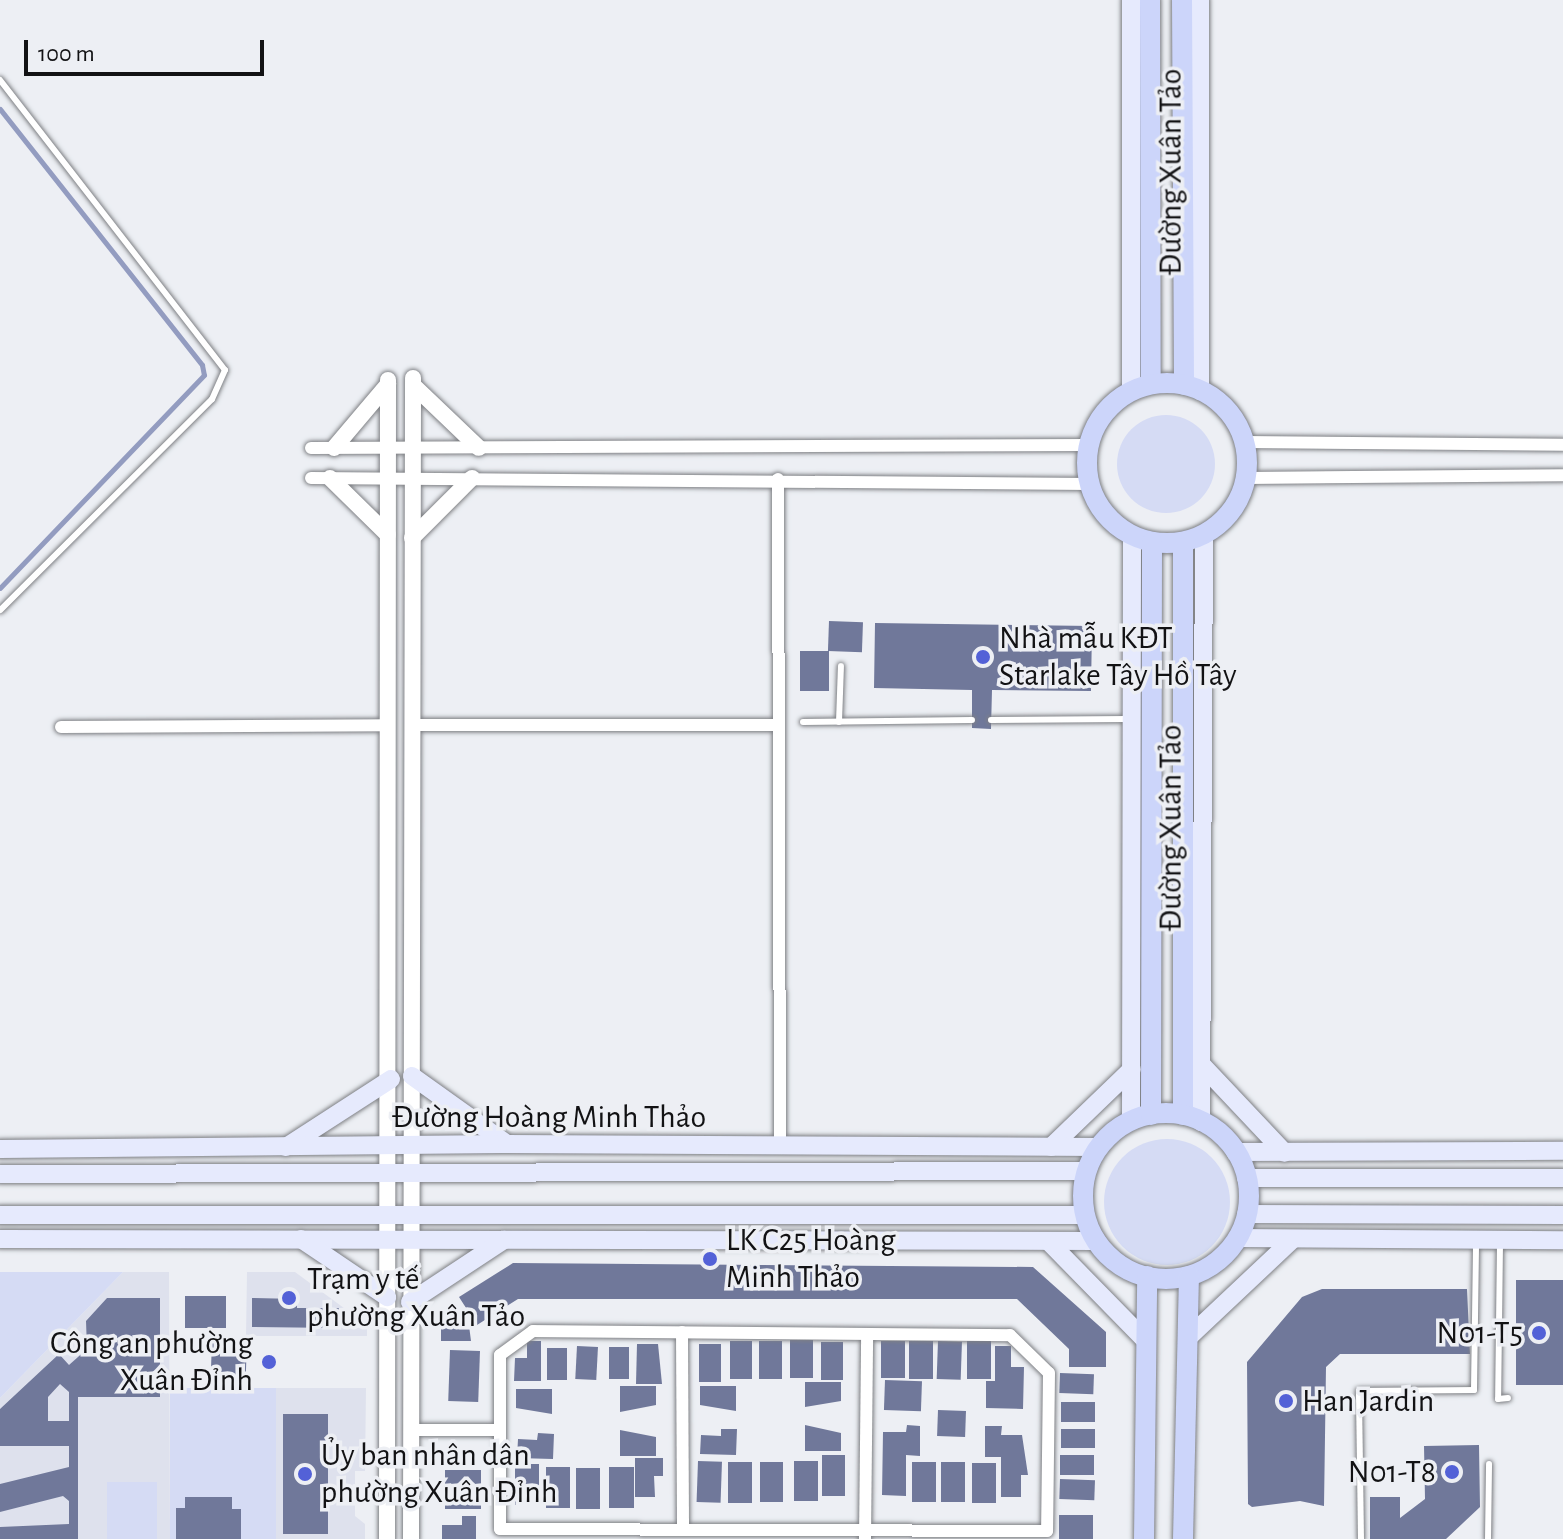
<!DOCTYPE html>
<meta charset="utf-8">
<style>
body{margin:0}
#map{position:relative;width:1563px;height:1539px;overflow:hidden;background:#edeff4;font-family:"Alegreya Sans",sans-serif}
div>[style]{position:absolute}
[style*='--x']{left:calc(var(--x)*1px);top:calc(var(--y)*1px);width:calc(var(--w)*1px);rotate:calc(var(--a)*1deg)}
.built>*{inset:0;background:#dee1ed}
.green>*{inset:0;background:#d5dbf4;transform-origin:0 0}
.round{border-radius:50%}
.stream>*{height:5px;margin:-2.5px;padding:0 2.5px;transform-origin:2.5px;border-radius:2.5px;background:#939cc0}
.building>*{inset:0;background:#70789a;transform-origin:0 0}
.roads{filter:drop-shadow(0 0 2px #7e8084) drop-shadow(0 0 2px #7e8084)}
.service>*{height:6px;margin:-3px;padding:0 3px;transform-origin:3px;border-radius:3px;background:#fff}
.minor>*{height:12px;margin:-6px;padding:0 6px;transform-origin:6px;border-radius:6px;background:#fff}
.tertiary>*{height:16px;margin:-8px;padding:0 8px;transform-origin:8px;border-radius:8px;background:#fff}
.secondary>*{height:18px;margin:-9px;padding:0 9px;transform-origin:9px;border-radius:9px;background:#e6eafd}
.primary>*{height:20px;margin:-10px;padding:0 10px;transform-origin:10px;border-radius:10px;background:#ccd5fa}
.primary>.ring{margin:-10px;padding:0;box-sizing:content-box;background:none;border:20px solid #ccd5fa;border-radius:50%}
.dots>*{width:22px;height:22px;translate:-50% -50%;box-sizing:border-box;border:4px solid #edeff4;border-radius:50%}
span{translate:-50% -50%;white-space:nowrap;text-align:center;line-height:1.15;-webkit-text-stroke:7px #edeff4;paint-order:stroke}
.street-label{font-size:32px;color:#121214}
.poi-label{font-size:32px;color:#121214}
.left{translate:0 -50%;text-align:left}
.right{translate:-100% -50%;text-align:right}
.scale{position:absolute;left:24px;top:40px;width:240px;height:36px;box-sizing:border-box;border:4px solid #121214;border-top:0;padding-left:10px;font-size:24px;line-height:28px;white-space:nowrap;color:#121214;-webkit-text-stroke:6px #edeff4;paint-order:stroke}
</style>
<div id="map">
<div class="built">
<div style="clip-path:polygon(123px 1272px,169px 1272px,170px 1539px,0 1539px,0 1398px)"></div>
<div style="clip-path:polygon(247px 1272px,295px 1272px,367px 1325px,367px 1336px,246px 1336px)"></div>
<div style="clip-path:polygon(276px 1388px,366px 1388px,365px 1471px,355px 1471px,355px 1516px,365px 1524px,365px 1539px,276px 1539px)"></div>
</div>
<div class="green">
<div class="round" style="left:1117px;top:415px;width:98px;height:98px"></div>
<div class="round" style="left:1104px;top:1139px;width:126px;height:126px"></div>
<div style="clip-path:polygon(0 1272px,123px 1272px,0 1398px)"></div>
<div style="left:170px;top:1388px;width:106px;height:151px"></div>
<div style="left:157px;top:1482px;width:57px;height:50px;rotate:90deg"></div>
</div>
<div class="stream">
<div style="--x:0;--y:109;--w:326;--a:51.7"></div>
<div style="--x:202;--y:365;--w:10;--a:79"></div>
<div style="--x:204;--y:375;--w:295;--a:133.8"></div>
</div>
<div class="building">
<div style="left:829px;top:621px;width:34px;height:30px;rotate:2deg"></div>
<div style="clip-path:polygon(875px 623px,1092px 626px,1091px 691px,992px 690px,991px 729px,972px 728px,972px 690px,874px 688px)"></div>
<div style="left:800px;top:651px;width:29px;height:40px"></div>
<div style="clip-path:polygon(513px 1263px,1033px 1267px,1106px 1332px,1106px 1367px,1069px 1367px,1069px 1349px,1017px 1299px,518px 1299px,477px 1325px,459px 1297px)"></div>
<div style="left:1516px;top:1280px;width:47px;height:105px"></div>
<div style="clip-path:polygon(1322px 1289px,1467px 1289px,1470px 1354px,1340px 1354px,1326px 1367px,1324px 1506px,1300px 1501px,1252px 1507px,1248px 1504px,1247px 1362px,1302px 1297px)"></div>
<div style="left:185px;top:1296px;width:41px;height:32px"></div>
<div style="clip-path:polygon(evenodd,107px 1298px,160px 1298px,160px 1397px,78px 1397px,78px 1539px,0 1539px,0 1527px,69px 1524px,69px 1501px,63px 1496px,0 1512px,0 1484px,69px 1467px,69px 1446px,0 1446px,0 1409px,59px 1354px,69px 1365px,87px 1349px,86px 1321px,107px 1298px,60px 1384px,69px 1392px,69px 1421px,48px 1421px,48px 1397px,60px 1384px)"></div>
<div style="clip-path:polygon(252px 1298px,297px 1299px,297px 1308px,339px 1308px,338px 1328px,252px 1327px)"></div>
<div style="clip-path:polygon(453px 1310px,467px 1310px,471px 1341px,441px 1341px,441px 1328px,453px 1328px)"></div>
<div style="left:212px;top:1340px;width:35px;height:40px;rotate:2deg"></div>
<div style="left:790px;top:1340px;width:23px;height:38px"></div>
<div style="clip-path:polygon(527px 1341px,541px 1341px,541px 1381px,514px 1381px,515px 1358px,527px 1358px)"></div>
<div style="left:730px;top:1341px;width:22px;height:38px"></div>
<div style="left:759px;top:1341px;width:23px;height:38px"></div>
<div style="left:881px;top:1341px;width:24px;height:37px"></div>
<div style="left:909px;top:1341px;width:24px;height:38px"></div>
<div style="left:938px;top:1341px;width:24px;height:38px;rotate:2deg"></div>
<div style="left:967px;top:1341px;width:24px;height:38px"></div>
<div style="left:821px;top:1342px;width:22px;height:38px"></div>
<div style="clip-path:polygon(637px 1344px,658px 1344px,662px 1384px,636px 1384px)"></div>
<div style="left:699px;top:1344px;width:22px;height:38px"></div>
<div style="left:577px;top:1346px;width:21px;height:33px;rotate:3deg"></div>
<div style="clip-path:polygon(995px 1346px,1011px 1346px,1011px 1367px,1024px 1367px,1023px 1409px,986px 1408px,986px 1381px,995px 1381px)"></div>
<div style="left:609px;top:1347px;width:20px;height:32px"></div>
<div style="left:547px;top:1348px;width:20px;height:32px"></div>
<div style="left:450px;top:1350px;width:30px;height:51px;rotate:2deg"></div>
<div style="left:1060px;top:1373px;width:34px;height:20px;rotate:2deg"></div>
<div style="left:885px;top:1380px;width:37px;height:30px;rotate:2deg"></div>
<div style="clip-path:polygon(805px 1382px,841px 1382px,841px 1401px,805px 1407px)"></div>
<div style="clip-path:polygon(620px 1386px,656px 1386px,656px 1405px,620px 1412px)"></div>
<div style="clip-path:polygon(700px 1386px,736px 1386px,736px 1411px,700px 1405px)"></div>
<div style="clip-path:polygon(516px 1389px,552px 1389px,552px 1414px,516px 1408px)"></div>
<div style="left:1061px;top:1402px;width:34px;height:20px"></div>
<div style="left:938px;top:1410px;width:28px;height:26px;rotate:2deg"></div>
<div style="left:283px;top:1414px;width:45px;height:120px"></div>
<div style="clip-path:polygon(805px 1425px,841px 1433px,841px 1451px,805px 1451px)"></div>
<div style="clip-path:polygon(907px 1425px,920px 1426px,920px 1456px,906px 1455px,906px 1496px,882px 1495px,883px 1432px,906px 1432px)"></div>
<div style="clip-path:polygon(985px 1426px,1002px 1426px,1001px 1435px,1022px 1435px,1028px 1475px,1021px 1475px,1021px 1497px,1001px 1497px,1001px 1457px,985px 1457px)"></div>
<div style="clip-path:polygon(721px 1429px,737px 1429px,736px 1455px,700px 1454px,701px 1435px,721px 1436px)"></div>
<div style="left:1061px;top:1429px;width:34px;height:19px"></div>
<div style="clip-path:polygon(620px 1430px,656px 1437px,656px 1456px,620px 1456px)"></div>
<div style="clip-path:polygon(538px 1433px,554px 1434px,553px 1459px,517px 1458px,518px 1439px,537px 1440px)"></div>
<div style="clip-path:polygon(1479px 1445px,1480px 1507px,1446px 1539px,1370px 1539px,1370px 1497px,1400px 1497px,1400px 1518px,1425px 1499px,1424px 1446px)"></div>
<div style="left:822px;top:1455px;width:23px;height:41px"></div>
<div style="left:1060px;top:1455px;width:34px;height:20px"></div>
<div style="clip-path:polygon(635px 1458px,663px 1458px,663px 1476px,654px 1476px,655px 1497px,635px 1497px)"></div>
<div style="left:698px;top:1461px;width:24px;height:41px;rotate:2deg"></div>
<div style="left:794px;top:1461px;width:24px;height:40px"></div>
<div style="left:728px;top:1462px;width:24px;height:41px"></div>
<div style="left:760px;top:1462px;width:23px;height:40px"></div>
<div style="left:912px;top:1462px;width:24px;height:40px"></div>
<div style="left:941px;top:1462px;width:24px;height:40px"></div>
<div style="left:972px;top:1463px;width:24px;height:40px"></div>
<div style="left:515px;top:1464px;width:24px;height:41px"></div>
<div style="left:546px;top:1467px;width:24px;height:41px"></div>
<div style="left:609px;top:1467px;width:25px;height:41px"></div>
<div style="left:576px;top:1468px;width:24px;height:41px"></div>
<div style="left:445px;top:1470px;width:36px;height:39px"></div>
<div style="left:1060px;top:1479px;width:35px;height:20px;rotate:2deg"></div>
<div style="clip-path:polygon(185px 1497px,232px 1497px,232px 1509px,241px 1509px,241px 1539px,176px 1539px,176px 1508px,185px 1508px)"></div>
<div style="left:1059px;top:1515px;width:34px;height:24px"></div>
<div style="clip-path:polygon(462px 1516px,476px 1516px,476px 1539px,442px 1539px,442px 1525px,462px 1525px)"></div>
</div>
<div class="roads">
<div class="service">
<div style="--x:0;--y:80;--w:367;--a:52.2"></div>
<div style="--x:225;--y:370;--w:32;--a:114"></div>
<div style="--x:212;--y:399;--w:299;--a:135.1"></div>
<div style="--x:991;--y:720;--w:136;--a:-0.4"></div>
<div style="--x:803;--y:722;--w:169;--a:-0.7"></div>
<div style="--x:839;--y:722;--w:56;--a:-88"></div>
<div style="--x:1500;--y:1244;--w:155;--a:90.7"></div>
<div style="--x:1498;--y:1399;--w:10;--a:-6"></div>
<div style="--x:1361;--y:1539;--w:148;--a:-90.8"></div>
<div style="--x:1359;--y:1391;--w:115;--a:-0.5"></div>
<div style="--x:1474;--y:1390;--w:146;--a:-89.2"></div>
<div style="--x:1488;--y:1539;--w:75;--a:-89.2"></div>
</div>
<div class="minor">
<div style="--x:1245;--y:442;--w:318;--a:0.5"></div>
<div style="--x:311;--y:448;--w:778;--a:-0.22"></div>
<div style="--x:311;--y:478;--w:779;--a:0.44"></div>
<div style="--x:1246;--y:478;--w:317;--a:-0.5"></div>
<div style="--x:778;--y:479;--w:668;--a:89.83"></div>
<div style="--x:412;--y:725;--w:365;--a:0"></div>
<div style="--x:61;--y:727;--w:328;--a:-0.3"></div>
<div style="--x:533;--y:1331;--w:477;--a:0.5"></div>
<div style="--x:1010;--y:1335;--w:54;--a:44.3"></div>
<div style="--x:1049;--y:1373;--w:158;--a:90.7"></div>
<div style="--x:1047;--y:1531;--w:547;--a:-179.79"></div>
<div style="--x:500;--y:1529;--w:174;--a:-90"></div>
<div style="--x:500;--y:1355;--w:41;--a:-36"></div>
<div style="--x:682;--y:1332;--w:197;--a:89.7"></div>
<div style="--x:412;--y:1430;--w:87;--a:0"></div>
<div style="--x:865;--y:1539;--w:205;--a:-89.4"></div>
</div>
<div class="tertiary">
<div style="--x:413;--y:385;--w:91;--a:43.7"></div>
<div style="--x:334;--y:448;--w:84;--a:-49.8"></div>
<div style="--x:330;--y:478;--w:81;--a:44.5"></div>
<div style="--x:412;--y:538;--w:85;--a:-45"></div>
<div style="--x:387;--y:1539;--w:1159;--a:-89.95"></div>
<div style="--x:411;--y:1539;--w:1161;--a:-89.9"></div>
</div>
<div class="secondary">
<div style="--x:1131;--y:0;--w:389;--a:90"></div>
<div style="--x:1200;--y:391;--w:391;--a:-90"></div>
<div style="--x:1201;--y:1064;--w:122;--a:46.7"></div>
<div style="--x:412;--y:1076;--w:117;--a:35.6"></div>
<div style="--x:1131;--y:1120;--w:584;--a:-89.9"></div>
<div style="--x:1201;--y:1122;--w:587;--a:-89.71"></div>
<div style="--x:286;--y:1147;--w:125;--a:-32.9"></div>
<div style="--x:1051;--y:1147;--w:112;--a:-43.9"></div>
<div style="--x:0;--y:1149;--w:507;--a:-0.57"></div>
<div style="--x:507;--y:1144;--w:591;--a:0.29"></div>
<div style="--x:1235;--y:1152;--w:328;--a:-0.2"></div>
<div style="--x:0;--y:1174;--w:1085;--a:-0.16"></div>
<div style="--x:1246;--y:1178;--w:317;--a:0"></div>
<div style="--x:1246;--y:1214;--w:317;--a:0.2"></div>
<div style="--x:0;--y:1215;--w:1085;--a:0"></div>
<div style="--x:1237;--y:1238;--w:326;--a:0.4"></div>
<div style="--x:0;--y:1239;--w:1097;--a:0.1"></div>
<div style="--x:301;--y:1239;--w:104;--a:34"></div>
<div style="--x:1048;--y:1241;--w:141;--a:45.6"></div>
<div style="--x:410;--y:1302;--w:113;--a:-33.4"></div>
<div style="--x:1189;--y:1337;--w:143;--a:-43.3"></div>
</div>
<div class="primary">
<div style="--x:1150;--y:0;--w:384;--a:89.9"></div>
<div style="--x:1182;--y:0;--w:385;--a:89.7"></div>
<div class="ring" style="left:1087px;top:383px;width:140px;height:140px"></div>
<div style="--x:1183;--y:542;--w:573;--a:90"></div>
<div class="ring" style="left:1083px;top:1113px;width:146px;height:146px"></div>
<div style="--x:1151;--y:1115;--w:573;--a:-89.9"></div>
<div style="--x:1144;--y:1539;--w:263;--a:-89.3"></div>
<div style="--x:1183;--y:1539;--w:263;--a:-88.7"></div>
</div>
</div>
<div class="dots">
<div style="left:983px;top:657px;background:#5361d7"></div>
<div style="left:710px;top:1259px;background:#5361d7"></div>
<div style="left:289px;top:1298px;background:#5361d7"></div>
<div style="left:1539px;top:1333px;background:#5361d7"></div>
<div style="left:269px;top:1362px;background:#5361d7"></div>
<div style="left:1286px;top:1401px;background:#5361d7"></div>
<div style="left:1452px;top:1472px;background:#5361d7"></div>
<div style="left:305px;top:1474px;background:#5361d7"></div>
</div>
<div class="street-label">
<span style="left:1171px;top:172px;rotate:-90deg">Đường Xuân Tảo</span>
<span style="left:1171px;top:828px;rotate:-90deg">Đường Xuân Tảo</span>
<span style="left:549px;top:1117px">Đường Hoàng Minh Thảo</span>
</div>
<div class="poi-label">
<span class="left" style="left:999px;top:657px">Nhà mẫu KĐT<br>Starlake Tây Hồ Tây</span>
<span class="left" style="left:726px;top:1259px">LK C25 Hoàng<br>Minh Thảo</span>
<span class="left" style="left:307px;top:1298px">Trạm y tế<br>phường Xuân Tảo</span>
<span class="right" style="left:1523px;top:1333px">N01-T5</span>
<span class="right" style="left:253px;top:1362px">Công an phường<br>Xuân Đỉnh</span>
<span class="left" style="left:1302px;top:1401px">Han Jardin</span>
<span class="left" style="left:321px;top:1474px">Ủy ban nhân dân<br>phường Xuân Đỉnh</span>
<span class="right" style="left:1436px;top:1472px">N01-T8</span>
</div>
<div class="scale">100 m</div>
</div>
